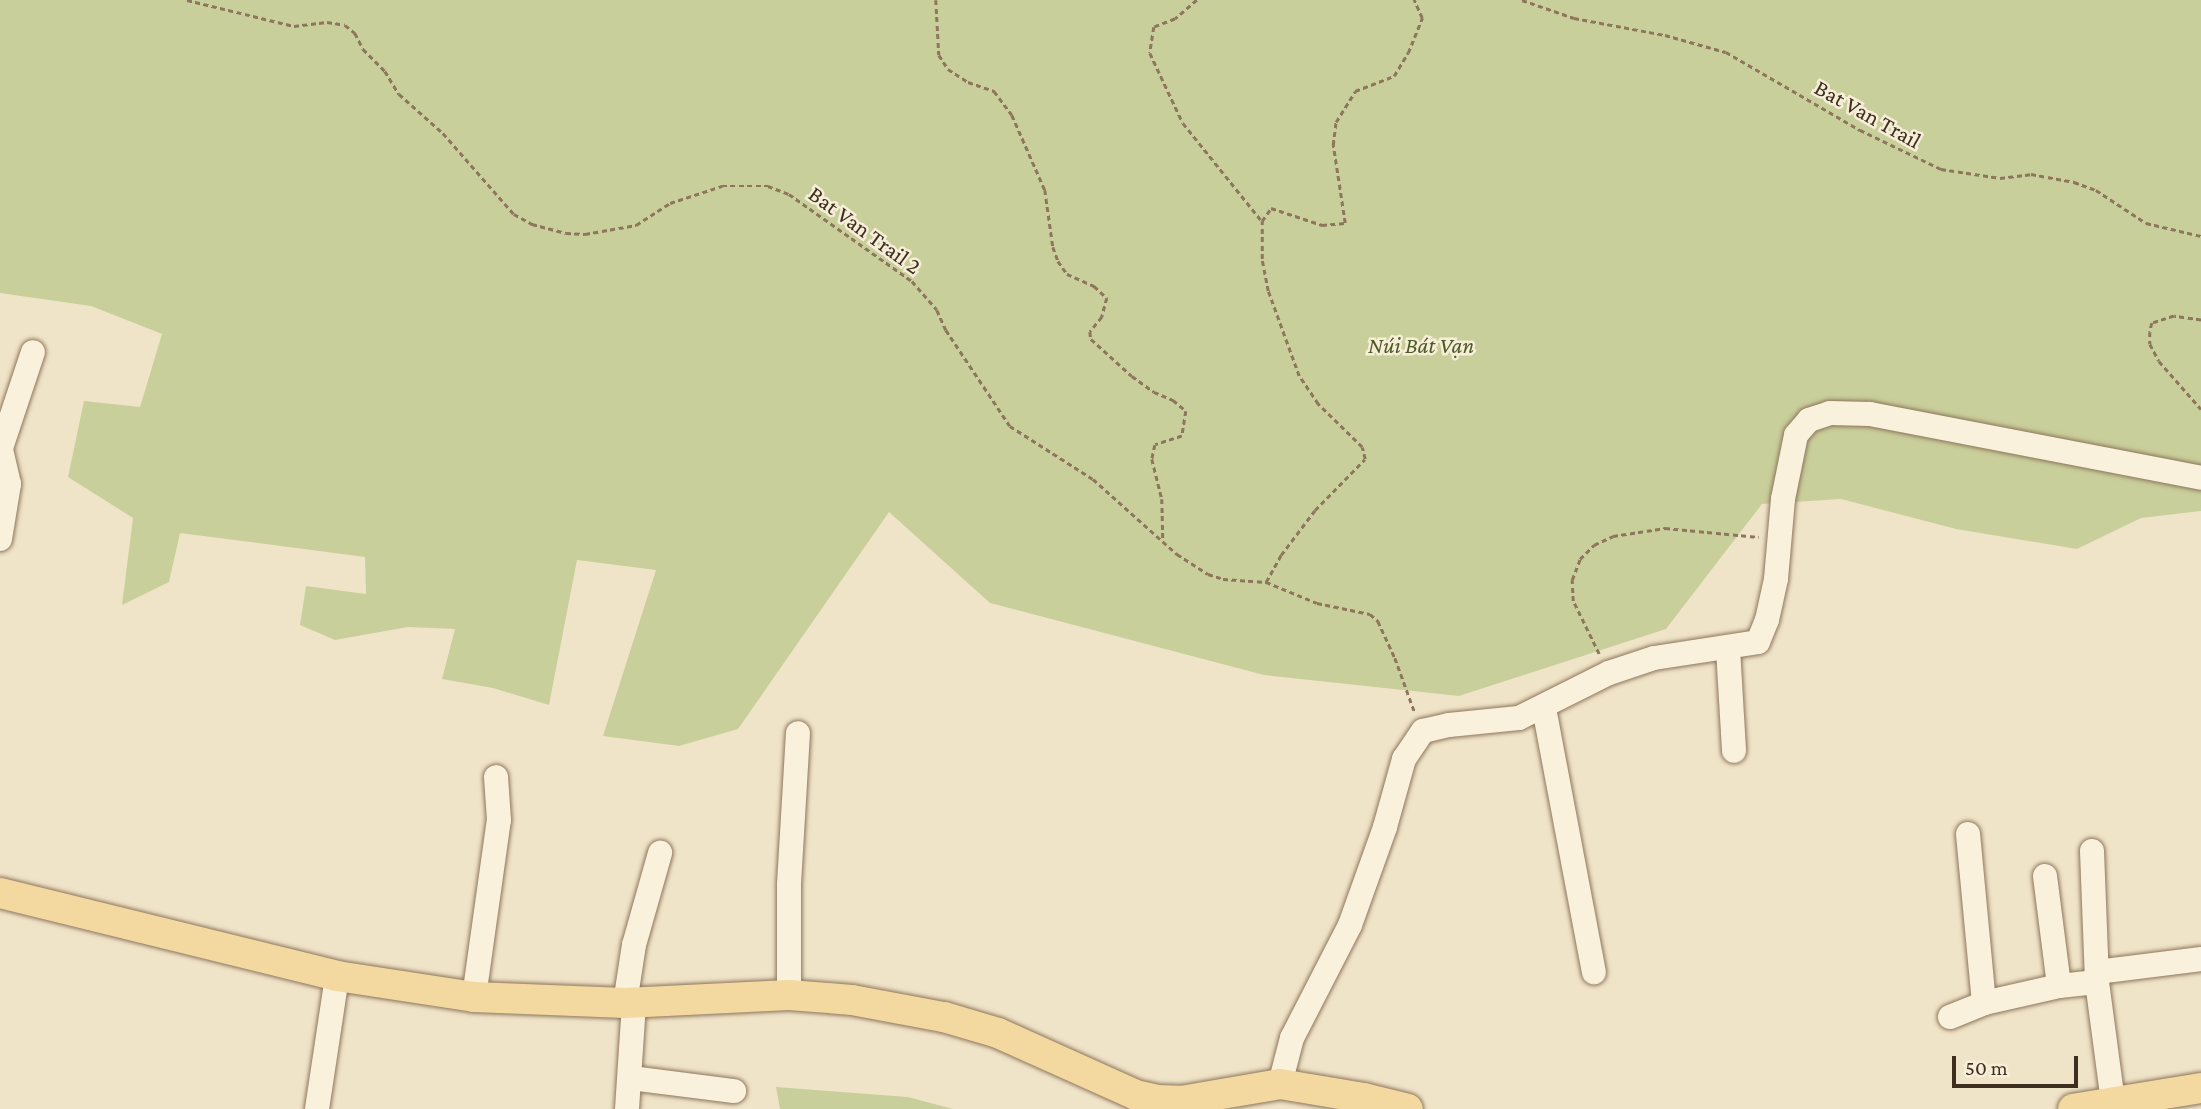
<!DOCTYPE html>
<meta charset="utf-8">
<style>
body{margin:0}
#map{position:relative;width:2201px;height:1109px;overflow:hidden;background:#f0e4c8;font-family:"Crimson Pro",serif}
div>[style]{position:absolute}
[style*='--x']{left:calc(var(--x)*1px);top:calc(var(--y)*1px);width:calc(var(--w)*1px);rotate:calc(var(--a)*1deg)}
.green>*{inset:0;background:#c9cf9b}
.path>*{height:2.5px;margin-top:-1.25px;transform-origin:0;background:repeating-linear-gradient(90deg,#8d765c 0 5px,transparent 0 8.5px)}
.roads{filter:drop-shadow(0 0 2px #8d765c) drop-shadow(0 0 2px #8d765c)}
.minor>*{height:24px;margin:-12px;padding:0 12px;transform-origin:12px;border-radius:12px;background:#faf1dc}
.major>*{height:30px;margin:-15px;padding:0 15px;transform-origin:15px;border-radius:15px;background:#f3d9a0}
span{translate:-50% -50%;white-space:nowrap;text-align:center;line-height:1.15;-webkit-text-stroke:5px #f7eed8;paint-order:stroke}
.street-label{font-size:23px;color:#3d2e20}
.park-label{font-size:23px;color:#4d5a26;font-style:italic}
.scale{position:absolute;left:1952px;top:1056px;width:126px;height:32px;box-sizing:border-box;border:4px solid #3d2e20;border-top:0;padding-left:9px;font-size:21px;line-height:24px;white-space:nowrap;color:#3d2e20;-webkit-text-stroke:5px #f7eed8;paint-order:stroke}
</style>
<div id="map">
<div class="green">
<div style="clip-path:polygon(0 0,2201px 0,2201px 511px,2141px 518px,2077px 549px,1956px 529px,1841px 499px,1762px 504px,1666px 629px,1459px 696px,1264px 675px,990px 603px,889px 512px,738px 729px,679px 746px,603px 736px,656px 570px,577px 560px,549px 705px,493px 688px,442px 679px,455px 629px,408px 627px,335px 640px,300px 625px,306px 586px,366px 594px,365px 557px,180px 533px,169px 582px,122px 605px,133px 518px,68px 477px,84px 401px,140px 407px,162px 334px,91px 306px,0 293px)"></div>
<div style="clip-path:polygon(776px 1087px,908px 1097px,953px 1109px,780px 1109px)"></div>
</div>
<div class="path">
<div style="--x:187;--y:0;--w:110;--a:13.7"></div>
<div style="--x:294;--y:26;--w:33;--a:-7"></div>
<div style="--x:327;--y:22;--w:18;--a:9"></div>
<div style="--x:345;--y:25;--w:13;--a:39"></div>
<div style="--x:355;--y:33;--w:18;--a:63"></div>
<div style="--x:363;--y:49;--w:31;--a:45"></div>
<div style="--x:385;--y:71;--w:27;--a:59"></div>
<div style="--x:399;--y:94;--w:59;--a:41.6"></div>
<div style="--x:443;--y:133;--w:108;--a:48.8"></div>
<div style="--x:514;--y:214;--w:21;--a:29"></div>
<div style="--x:532;--y:224;--w:35;--a:15"></div>
<div style="--x:566;--y:233;--w:19;--a:3"></div>
<div style="--x:585;--y:234;--w:52;--a:-10"></div>
<div style="--x:636;--y:225;--w:40;--a:-32.9"></div>
<div style="--x:670;--y:203;--w:55;--a:-18.1"></div>
<div style="--x:722;--y:186;--w:46;--a:0"></div>
<div style="--x:768;--y:186;--w:22;--a:21"></div>
<div style="--x:789;--y:194;--w:151;--a:35.3"></div>
<div style="--x:912;--y:281;--w:38;--a:49"></div>
<div style="--x:937;--y:310;--w:22;--a:66"></div>
<div style="--x:946;--y:330;--w:115;--a:56.3"></div>
<div style="--x:1010;--y:426;--w:98;--a:32.6"></div>
<div style="--x:1093;--y:479;--w:113;--a:41.8"></div>
<div style="--x:1177;--y:554;--w:37;--a:33"></div>
<div style="--x:1208;--y:574;--w:16;--a:18"></div>
<div style="--x:1223;--y:579;--w:43;--a:4"></div>
<div style="--x:1266;--y:582;--w:55;--a:22.4"></div>
<div style="--x:1317;--y:603;--w:54;--a:11.7"></div>
<div style="--x:1370;--y:614;--w:11;--a:41"></div>
<div style="--x:1378;--y:621;--w:41;--a:65.3"></div>
<div style="--x:1395;--y:658;--w:59;--a:70"></div>
<div style="--x:936;--y:0;--w:55;--a:86.9"></div>
<div style="--x:939;--y:55;--w:17;--a:57"></div>
<div style="--x:948;--y:69;--w:24;--a:33"></div>
<div style="--x:968;--y:82;--w:28;--a:19"></div>
<div style="--x:994;--y:91;--w:30;--a:53"></div>
<div style="--x:1012;--y:115;--w:82;--a:66.3"></div>
<div style="--x:1045;--y:190;--w:58;--a:82"></div>
<div style="--x:1053;--y:247;--w:15;--a:70"></div>
<div style="--x:1058;--y:261;--w:16;--a:55"></div>
<div style="--x:1067;--y:274;--w:30;--a:24"></div>
<div style="--x:1094;--y:286;--w:18;--a:43"></div>
<div style="--x:1107;--y:298;--w:20;--a:105"></div>
<div style="--x:1102;--y:317;--w:19;--a:129"></div>
<div style="--x:1090;--y:332;--w:7;--a:82"></div>
<div style="--x:1091;--y:339;--w:55;--a:42.1"></div>
<div style="--x:1132;--y:376;--w:27;--a:36"></div>
<div style="--x:1154;--y:392;--w:21;--a:23"></div>
<div style="--x:1173;--y:400;--w:17;--a:40"></div>
<div style="--x:1186;--y:411;--w:25;--a:99"></div>
<div style="--x:1182;--y:436;--w:28;--a:162"></div>
<div style="--x:1155;--y:445;--w:14;--a:102"></div>
<div style="--x:1152;--y:459;--w:41;--a:76"></div>
<div style="--x:1162;--y:499;--w:42;--a:88.6"></div>
<div style="--x:1197;--y:0;--w:29;--a:139"></div>
<div style="--x:1175;--y:19;--w:22;--a:159"></div>
<div style="--x:1154;--y:27;--w:26;--a:99"></div>
<div style="--x:1150;--y:53;--w:77;--a:64.8"></div>
<div style="--x:1183;--y:123;--w:124;--a:51.2"></div>
<div style="--x:1522;--y:0;--w:55;--a:19.1"></div>
<div style="--x:1574;--y:18;--w:93;--a:10.6"></div>
<div style="--x:1665;--y:35;--w:63;--a:15.6"></div>
<div style="--x:1726;--y:52;--w:155;--a:30.2"></div>
<div style="--x:1860;--y:130;--w:90;--a:25.7"></div>
<div style="--x:1941;--y:169;--w:60;--a:8.7"></div>
<div style="--x:2000;--y:178;--w:31;--a:-7"></div>
<div style="--x:2031;--y:174;--w:44;--a:10.5"></div>
<div style="--x:2074;--y:182;--w:23;--a:20"></div>
<div style="--x:2096;--y:190;--w:60;--a:33.4"></div>
<div style="--x:2146;--y:223;--w:57;--a:13.3"></div>
<div style="--x:2201;--y:320;--w:27;--a:-172"></div>
<div style="--x:2174;--y:316;--w:23;--a:162"></div>
<div style="--x:2152;--y:323;--w:9;--a:103"></div>
<div style="--x:2150;--y:332;--w:12;--a:90"></div>
<div style="--x:2150;--y:344;--w:19;--a:62"></div>
<div style="--x:2159;--y:361;--w:64;--a:48.8"></div>
<div style="--x:1266;--y:582;--w:31;--a:-61"></div>
<div style="--x:1281;--y:555;--w:56;--a:-52.9"></div>
<div style="--x:1315;--y:510;--w:71;--a:-45.6"></div>
<div style="--x:1365;--y:459;--w:12;--a:-104"></div>
<div style="--x:1362;--y:447;--w:62;--a:-135.7"></div>
<div style="--x:1318;--y:404;--w:34;--a:-124"></div>
<div style="--x:1299;--y:376;--w:90;--a:-110"></div>
<div style="--x:1268;--y:291;--w:33;--a:-101"></div>
<div style="--x:1262;--y:259;--w:38;--a:-90"></div>
<div style="--x:1262;--y:221;--w:16;--a:-55"></div>
<div style="--x:1271;--y:208;--w:54;--a:18.4"></div>
<div style="--x:1322;--y:225;--w:23;--a:-5"></div>
<div style="--x:1345;--y:223;--w:79;--a:-98.7"></div>
<div style="--x:1333;--y:145;--w:23;--a:-83"></div>
<div style="--x:1336;--y:122;--w:36;--a:-58"></div>
<div style="--x:1355;--y:91;--w:42;--a:-21"></div>
<div style="--x:1394;--y:76;--w:27;--a:-59"></div>
<div style="--x:1408;--y:53;--w:38;--a:-68"></div>
<div style="--x:1422;--y:18;--w:20;--a:-114"></div>
<div style="--x:1599;--y:654;--w:59;--a:-116.1"></div>
<div style="--x:1573;--y:601;--w:21;--a:-93"></div>
<div style="--x:1572;--y:580;--w:22;--a:-69"></div>
<div style="--x:1580;--y:559;--w:20;--a:-45"></div>
<div style="--x:1594;--y:545;--w:21;--a:-25"></div>
<div style="--x:1613;--y:536;--w:53;--a:-8.7"></div>
<div style="--x:1665;--y:528;--w:94;--a:5.5"></div>
</div>
<div class="roads">
<div class="minor">
<div style="--x:0;--y:539;--w:56;--a:-80.7"></div>
<div style="--x:9;--y:484;--w:37;--a:-103"></div>
<div style="--x:1;--y:448;--w:101;--a:-71.6"></div>
<div style="--x:1728;--y:649;--w:102;--a:86.6"></div>
<div style="--x:1544;--y:708;--w:269;--a:79.3"></div>
<div style="--x:1968;--y:834;--w:170;--a:84.6"></div>
<div style="--x:2092;--y:851;--w:131;--a:87.8"></div>
<div style="--x:2097;--y:982;--w:128;--a:82.4"></div>
<div style="--x:2045;--y:876;--w:111;--a:82.7"></div>
<div style="--x:2097;--y:972;--w:105;--a:-7.1"></div>
<div style="--x:789;--y:995;--w:111;--a:-90"></div>
<div style="--x:789;--y:884;--w:151;--a:-86.6"></div>
<div style="--x:474;--y:997;--w:179;--a:-82"></div>
<div style="--x:499;--y:820;--w:43;--a:-94"></div>
<div style="--x:625;--y:1003;--w:59;--a:-81.2"></div>
<div style="--x:634;--y:945;--w:96;--a:-74.2"></div>
<div style="--x:1950;--y:1017;--w:37;--a:-22"></div>
<div style="--x:1984;--y:1003;--w:77;--a:-12.8"></div>
<div style="--x:2059;--y:986;--w:38;--a:-6"></div>
<div style="--x:631;--y:1078;--w:104;--a:7.2"></div>
<div style="--x:1280;--y:1084;--w:48;--a:-75.4"></div>
<div style="--x:1292;--y:1038;--w:127;--a:-62.8"></div>
<div style="--x:1350;--y:925;--w:104;--a:-70.3"></div>
<div style="--x:1385;--y:827;--w:71;--a:-74.4"></div>
<div style="--x:1404;--y:759;--w:34;--a:-56"></div>
<div style="--x:1423;--y:731;--w:27;--a:-13"></div>
<div style="--x:1449;--y:725;--w:70;--a:-5.7"></div>
<div style="--x:1519;--y:718;--w:101;--a:-26.6"></div>
<div style="--x:1609;--y:673;--w:47;--a:-18.4"></div>
<div style="--x:1654;--y:658;--w:105;--a:-8.7"></div>
<div style="--x:1758;--y:642;--w:24;--a:-68"></div>
<div style="--x:1767;--y:620;--w:42;--a:-77.6"></div>
<div style="--x:1776;--y:579;--w:80;--a:-85"></div>
<div style="--x:1783;--y:499;--w:65;--a:-78.5"></div>
<div style="--x:1796;--y:435;--w:20;--a:-49"></div>
<div style="--x:1809;--y:420;--w:22;--a:-18"></div>
<div style="--x:1830;--y:413;--w:40;--a:1.4"></div>
<div style="--x:1870;--y:414;--w:337;--a:10.9"></div>
<div style="--x:317;--y:1109;--w:134;--a:-81.4"></div>
<div style="--x:627;--y:1109;--w:106;--a:-86.2"></div>
</div>
<div class="major">
<div style="--x:0;--y:893;--w:347;--a:13.8"></div>
<div style="--x:337;--y:976;--w:139;--a:8.7"></div>
<div style="--x:474;--y:997;--w:151;--a:2.3"></div>
<div style="--x:625;--y:1003;--w:164;--a:-2.8"></div>
<div style="--x:789;--y:995;--w:63;--a:4.5"></div>
<div style="--x:852;--y:1000;--w:94;--a:10.5"></div>
<div style="--x:944;--y:1017;--w:56;--a:16.5"></div>
<div style="--x:998;--y:1033;--w:151;--a:24.2"></div>
<div style="--x:1136;--y:1095;--w:22;--a:13"></div>
<div style="--x:1157;--y:1100;--w:24;--a:2"></div>
<div style="--x:1181;--y:1101;--w:100;--a:-9.7"></div>
<div style="--x:1280;--y:1084;--w:85;--a:9.5"></div>
<div style="--x:1364;--y:1098;--w:45;--a:14"></div>
<div style="--x:2073;--y:1109;--w:130;--a:-9.3"></div>
</div>
</div>
<div class="street-label">
<span style="left:1868px;top:114px;rotate:29deg">Bat Van Trail</span>
<span style="left:865px;top:230px;rotate:36deg">Bat Van Trail 2</span>
</div>
<div class="park-label">
<span style="left:1421px;top:345px">Núi Bát Vạn</span>
</div>
<div class="scale">50 m</div>
</div>
